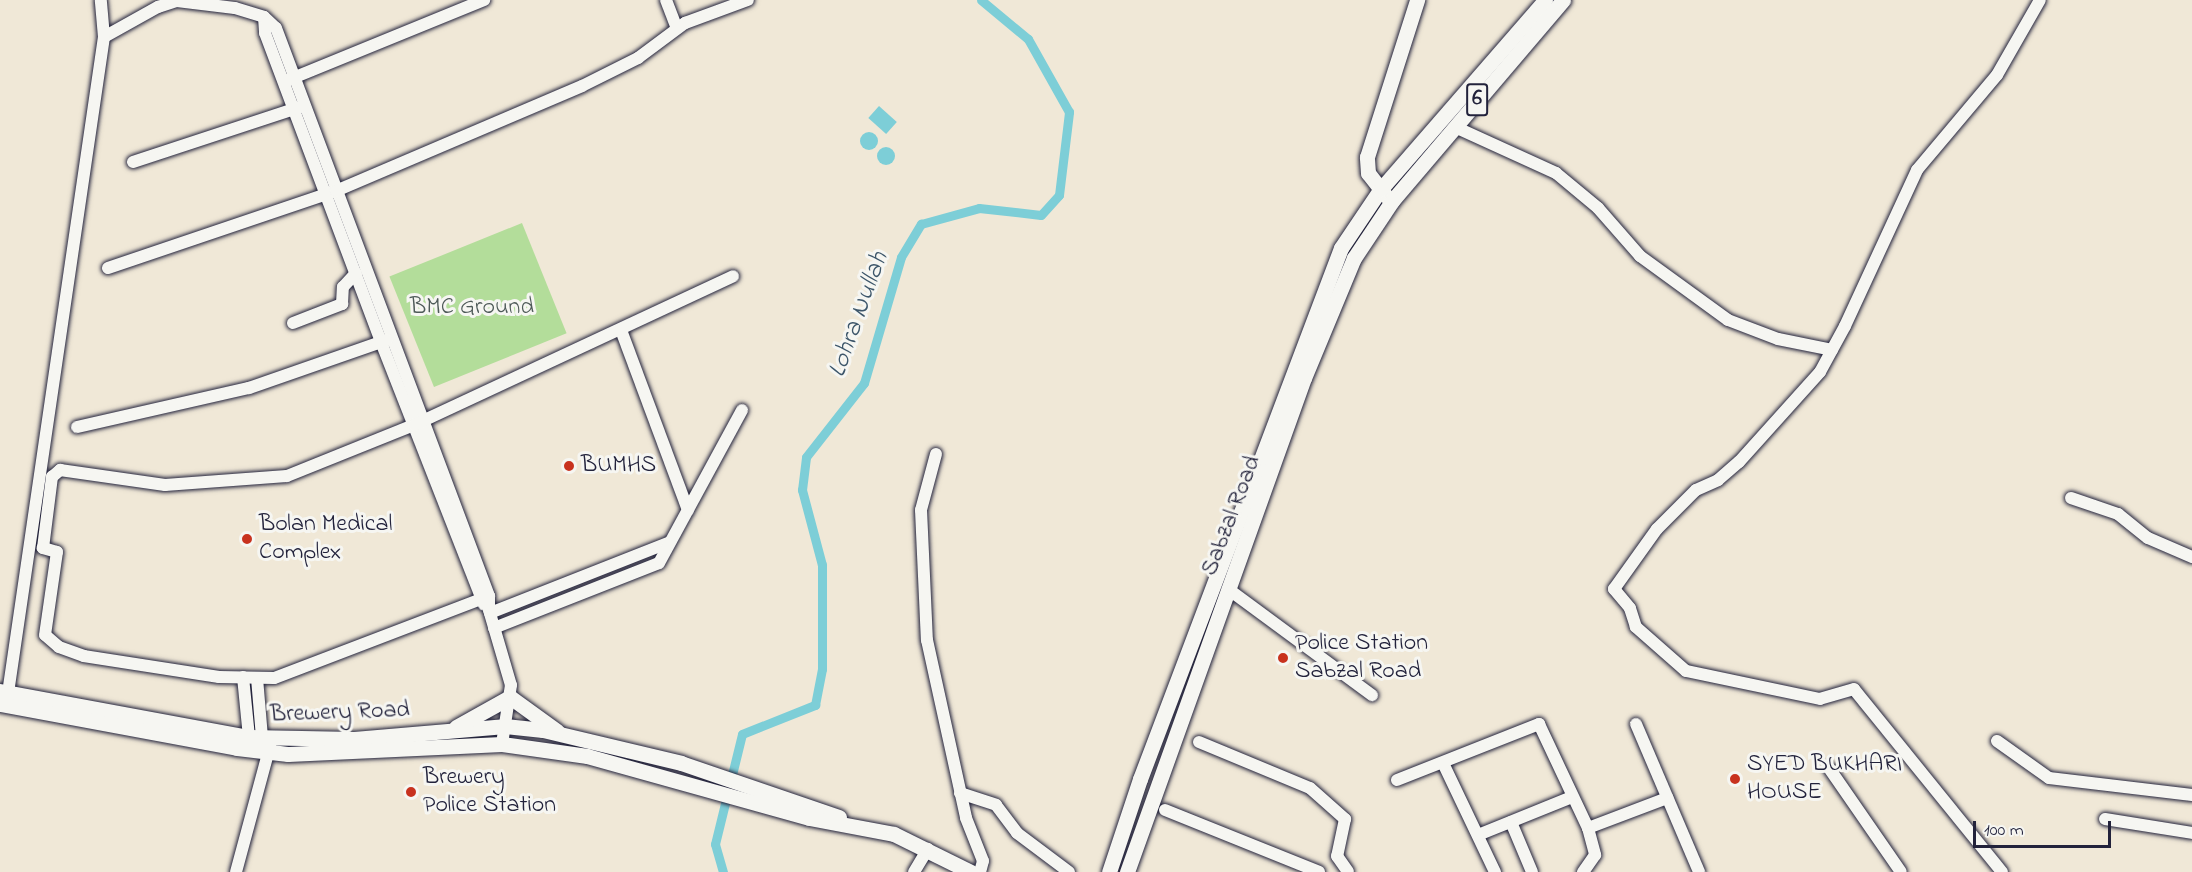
<!DOCTYPE html>
<style>
body{margin:0}
#map{position:relative;width:2192px;height:872px;overflow:hidden;background:#f0e8d7;font-family:"Indie Flower",sans-serif}
div>[style]{position:absolute}
[style*='--x']{left:calc(var(--x)*1px);top:calc(var(--y)*1px);width:calc(var(--w)*1px);rotate:calc(var(--a)*1deg)}
.green>*{inset:0;background:#b3dd9a;transform-origin:0 0}
.water>*{inset:0;background:#7dced7;transform-origin:0 0}
.round{border-radius:50%}
.canal>*{height:9px;margin:-4.5px;padding:0 4.5px;transform-origin:4.5px;border-radius:4.5px;background:#7dced7}
.roads{filter:drop-shadow(0 0 2px #22223b) drop-shadow(0 0 2px #22223b)}
.minor>*{height:12px;margin:-6px;padding:0 6px;transform-origin:6px;border-radius:6px;background:#f6f6f2}
.major>*{height:15px;margin:-7.5px;padding:0 7.5px;transform-origin:7.5px;border-radius:7.5px;background:#f6f6f2}
.dots>*{width:16px;height:16px;translate:-50% -50%;box-sizing:border-box;border:3px solid #f6f6f2;border-radius:50%}
span{translate:-50% -50%;white-space:nowrap;text-align:center;line-height:1.15;-webkit-text-stroke:6px #f6f6f2;paint-order:stroke}
.shield-label span{padding:2px 4px;background:#f6f6f2;border:2px solid;border-radius:4px;-webkit-text-stroke-width:0}
.shield-label{font-size:22px;color:#22223b;font-weight:700}
.park-label{font-size:24px;color:#4e5a58}
.poi-label{font-size:24px;color:#22223b}
.left{translate:0 -50%;text-align:left}
.street-label{font-size:24px;color:#22223b}
.water-label{font-size:26px;color:#3d566a;font-style:italic}
.scale{position:absolute;left:1973px;top:821px;width:138px;height:27px;box-sizing:border-box;border:3px solid #22223b;border-top:0;padding-left:8px;font-size:18px;line-height:21px;white-space:nowrap;color:#22223b;-webkit-text-stroke:4px #f6f6f2;paint-order:stroke}
</style>
<div id="map">
<div class="green">
<div style="left:522px;top:223px;width:119px;height:143px;rotate:68deg"></div>
</div>
<div class="water">
<div style="left:879px;top:106px;width:24px;height:16px;rotate:42deg"></div>
<div class="round" style="left:860px;top:132px;width:18px;height:18px"></div>
<div class="round" style="left:877px;top:147px;width:18px;height:18px"></div>
</div>
<div class="canal">
<div style="--x:723;--y:872;--w:29;--a:-106"></div>
<div style="--x:715;--y:844;--w:113;--a:-76.2"></div>
<div style="--x:742;--y:734;--w:79;--a:-21.7"></div>
<div style="--x:815;--y:705;--w:37;--a:-79"></div>
<div style="--x:822;--y:669;--w:104;--a:-90"></div>
<div style="--x:822;--y:565;--w:78;--a:-104.9"></div>
<div style="--x:802;--y:490;--w:33;--a:-83"></div>
<div style="--x:806;--y:457;--w:94;--a:-51.9"></div>
<div style="--x:864;--y:383;--w:131;--a:-73.6"></div>
<div style="--x:901;--y:257;--w:39;--a:-59"></div>
<div style="--x:921;--y:224;--w:60;--a:-15.4"></div>
<div style="--x:979;--y:208;--w:62;--a:6.4"></div>
<div style="--x:1041;--y:215;--w:27;--a:-48"></div>
<div style="--x:1059;--y:195;--w:84;--a:-83.1"></div>
<div style="--x:1069;--y:112;--w:84;--a:-119.3"></div>
<div style="--x:1028;--y:39;--w:61;--a:-140.3"></div>
</div>
<div class="roads">
<div class="minor">
<div style="--x:666;--y:0;--w:30;--a:69"></div>
<div style="--x:264;--y:17;--w:16;--a:86"></div>
<div style="--x:265;--y:33;--w:330;--a:69.4"></div>
<div style="--x:381;--y:342;--w:282;--a:68.6"></div>
<div style="--x:104;--y:37;--w:62;--a:-29.1"></div>
<div style="--x:158;--y:7;--w:20;--a:-18"></div>
<div style="--x:177;--y:1;--w:58;--a:6.9"></div>
<div style="--x:235;--y:8;--w:30;--a:17"></div>
<div style="--x:264;--y:17;--w:16;--a:43"></div>
<div style="--x:276;--y:28;--w:607;--a:69.44"></div>
<div style="--x:489;--y:596;--w:14;--a:90"></div>
<div style="--x:489;--y:610;--w:78;--a:73.7"></div>
<div style="--x:511;--y:685;--w:60;--a:98.7"></div>
<div style="--x:288;--y:80;--w:212;--a:-22.2"></div>
<div style="--x:1455;--y:127;--w:111;--a:24.5"></div>
<div style="--x:1556;--y:173;--w:55;--a:39.8"></div>
<div style="--x:1598;--y:208;--w:64;--a:48.8"></div>
<div style="--x:1640;--y:256;--w:109;--a:36"></div>
<div style="--x:1728;--y:320;--w:53;--a:20.8"></div>
<div style="--x:1778;--y:339;--w:55;--a:11.5"></div>
<div style="--x:133;--y:162;--w:176;--a:-18.2"></div>
<div style="--x:108;--y:268;--w:241;--a:-18.7"></div>
<div style="--x:336;--y:191;--w:267;--a:-23.1"></div>
<div style="--x:582;--y:86;--w:63;--a:-26.6"></div>
<div style="--x:638;--y:58;--w:59;--a:-36.7"></div>
<div style="--x:685;--y:23;--w:67;--a:-20.1"></div>
<div style="--x:293;--y:323;--w:53;--a:-21.2"></div>
<div style="--x:342;--y:304;--w:17;--a:-87"></div>
<div style="--x:343;--y:287;--w:19;--a:-47"></div>
<div style="--x:621;--y:330;--w:192;--a:69.6"></div>
<div style="--x:77;--y:427;--w:176;--a:-12.8"></div>
<div style="--x:249;--y:388;--w:146;--a:-19.2"></div>
<div style="--x:936;--y:454;--w:58;--a:105"></div>
<div style="--x:921;--y:510;--w:130;--a:87.4"></div>
<div style="--x:927;--y:640;--w:182;--a:77.6"></div>
<div style="--x:966;--y:818;--w:46;--a:68.4"></div>
<div style="--x:983;--y:861;--w:11;--a:105"></div>
<div style="--x:2071;--y:498;--w:50;--a:18.8"></div>
<div style="--x:2118;--y:514;--w:38;--a:39"></div>
<div style="--x:2148;--y:538;--w:48;--a:23.4"></div>
<div style="--x:1228;--y:589;--w:179;--a:36.4"></div>
<div style="--x:489;--y:596;--w:230;--a:159.1"></div>
<div style="--x:274;--y:678;--w:55;--a:-179"></div>
<div style="--x:219;--y:677;--w:137;--a:-171.2"></div>
<div style="--x:84;--y:656;--w:27;--a:-160"></div>
<div style="--x:59;--y:647;--w:18;--a:-139"></div>
<div style="--x:45;--y:635;--w:84;--a:-81.8"></div>
<div style="--x:57;--y:552;--w:15;--a:-164"></div>
<div style="--x:43;--y:548;--w:72;--a:-82.8"></div>
<div style="--x:52;--y:477;--w:11;--a:-41"></div>
<div style="--x:60;--y:470;--w:106;--a:8.1"></div>
<div style="--x:165;--y:485;--w:122;--a:-4.2"></div>
<div style="--x:287;--y:476;--w:137;--a:-21.9"></div>
<div style="--x:414;--y:425;--w:352;--a:-25"></div>
<div style="--x:490;--y:613;--w:193;--a:-21.5"></div>
<div style="--x:494;--y:628;--w:177;--a:-21.5"></div>
<div style="--x:659;--y:563;--w:174;--a:-61.5"></div>
<div style="--x:243;--y:677;--w:60;--a:84.3"></div>
<div style="--x:257;--y:678;--w:60;--a:85.2"></div>
<div style="--x:7;--y:700;--w:670;--a:-81.68"></div>
<div style="--x:104;--y:37;--w:37;--a:-95"></div>
<div style="--x:1636;--y:724;--w:161;--a:66.9"></div>
<div style="--x:1997;--y:741;--w:64;--a:35.4"></div>
<div style="--x:2049;--y:778;--w:144;--a:6.8"></div>
<div style="--x:1199;--y:742;--w:120;--a:22.5"></div>
<div style="--x:1310;--y:788;--w:47;--a:41.5"></div>
<div style="--x:1345;--y:819;--w:38;--a:102"></div>
<div style="--x:1337;--y:856;--w:19;--a:55"></div>
<div style="--x:1443;--y:763;--w:121;--a:64.5"></div>
<div style="--x:1829;--y:768;--w:126;--a:55.3"></div>
<div style="--x:1397;--y:780;--w:153;--a:-21.5"></div>
<div style="--x:1539;--y:724;--w:115;--a:64.8"></div>
<div style="--x:1588;--y:828;--w:28;--a:75"></div>
<div style="--x:1595;--y:855;--w:21;--a:125"></div>
<div style="--x:960;--y:793;--w:38;--a:18"></div>
<div style="--x:996;--y:805;--w:35;--a:53"></div>
<div style="--x:1017;--y:833;--w:65;--a:36.9"></div>
<div style="--x:1165;--y:810;--w:166;--a:21.9"></div>
<div style="--x:2105;--y:819;--w:88;--a:9.1"></div>
<div style="--x:1511;--y:822;--w:54;--a:67.2"></div>
<div style="--x:1588;--y:828;--w:85;--a:-20.8"></div>
<div style="--x:1478;--y:835;--w:101;--a:-22"></div>
<div style="--x:236;--y:872;--w:131;--a:-74.9"></div>
<div style="--x:914;--y:872;--w:27;--a:-59"></div>
<div style="--x:2002;--y:872;--w:235;--a:-129"></div>
<div style="--x:1854;--y:689;--w:35;--a:164"></div>
<div style="--x:1820;--y:699;--w:137;--a:-168.2"></div>
<div style="--x:1686;--y:671;--w:67;--a:-138.7"></div>
<div style="--x:1636;--y:627;--w:20;--a:-108"></div>
<div style="--x:1630;--y:608;--w:25;--a:-130"></div>
<div style="--x:1614;--y:589;--w:74;--a:-54.4"></div>
<div style="--x:1657;--y:529;--w:55;--a:-45"></div>
<div style="--x:1696;--y:490;--w:24;--a:-24"></div>
<div style="--x:1718;--y:480;--w:28;--a:-41"></div>
<div style="--x:1739;--y:462;--w:121;--a:-48"></div>
<div style="--x:1820;--y:372;--w:52;--a:-61.5"></div>
<div style="--x:1845;--y:326;--w:172;--a:-65.2"></div>
<div style="--x:1917;--y:170;--w:124;--a:-49.9"></div>
<div style="--x:1997;--y:75;--w:86;--a:-60.2"></div>
</div>
<div class="major">
<div style="--x:1386;--y:196;--w:29;--a:-128"></div>
<div style="--x:1368;--y:173;--w:16;--a:-94"></div>
<div style="--x:1367;--y:157;--w:165;--a:-72.3"></div>
<div style="--x:0;--y:691;--w:253;--a:10.5"></div>
<div style="--x:249;--y:737;--w:105;--a:1.1"></div>
<div style="--x:354;--y:739;--w:152;--a:-4.9"></div>
<div style="--x:505;--y:726;--w:38;--a:6"></div>
<div style="--x:543;--y:730;--w:142;--a:13.4"></div>
<div style="--x:681;--y:763;--w:167;--a:18.9"></div>
<div style="--x:0;--y:704;--w:241;--a:10.5"></div>
<div style="--x:237;--y:748;--w:51;--a:6.7"></div>
<div style="--x:288;--y:754;--w:214;--a:-2.7"></div>
<div style="--x:502;--y:744;--w:86;--a:8"></div>
<div style="--x:587;--y:756;--w:230;--a:15.6"></div>
<div style="--x:809;--y:818;--w:86;--a:10.7"></div>
<div style="--x:894;--y:834;--w:86;--a:26.3"></div>
<div style="--x:456;--y:727;--w:62;--a:-29.1"></div>
<div style="--x:510;--y:697;--w:58;--a:35.9"></div>
<div style="--x:1109;--y:872;--w:98;--a:-71.6"></div>
<div style="--x:1140;--y:779;--w:568;--a:-69.27"></div>
<div style="--x:1341;--y:248;--w:70;--a:-56.1"></div>
<div style="--x:1380;--y:190;--w:252;--a:-49"></div>
<div style="--x:1127;--y:872;--w:525;--a:-70.29"></div>
<div style="--x:1304;--y:378;--w:130;--a:-67.4"></div>
<div style="--x:1354;--y:258;--w:69;--a:-56.3"></div>
<div style="--x:1392;--y:201;--w:264;--a:-49.6"></div>
</div>
</div>
<div class="dots">
<div style="left:569px;top:466px;background:#c8321e"></div>
<div style="left:247px;top:539px;background:#c8321e"></div>
<div style="left:1283px;top:658px;background:#c8321e"></div>
<div style="left:1735px;top:779px;background:#c8321e"></div>
<div style="left:411px;top:792px;background:#c8321e"></div>
</div>
<div class="shield-label">
<span style="left:1477px;top:100px">6</span>
</div>
<div class="park-label">
<span style="left:472px;top:308px">BMC Ground</span>
</div>
<div class="poi-label">
<span class="left" style="left:581px;top:466px">BUMHS</span>
<span class="left" style="left:259px;top:539px">Bolan Medical<br>Complex</span>
<span class="left" style="left:1295px;top:658px">Police Station<br>Sabzal Road</span>
<span class="left" style="left:1747px;top:779px">SYED BUKHARI<br>HOUSE</span>
<span class="left" style="left:423px;top:792px">Brewery<br>Police Station</span>
</div>
<div class="street-label">
<span style="left:1232px;top:516px;rotate:-69deg">Sabzal Road</span>
<span style="left:340px;top:713px;rotate:-2deg">Brewery Road</span>
</div>
<div class="water-label">
<span style="left:860px;top:315px;rotate:-70deg">Lohra Nullah</span>
</div>
<div class="scale">100 m</div>
</div>
